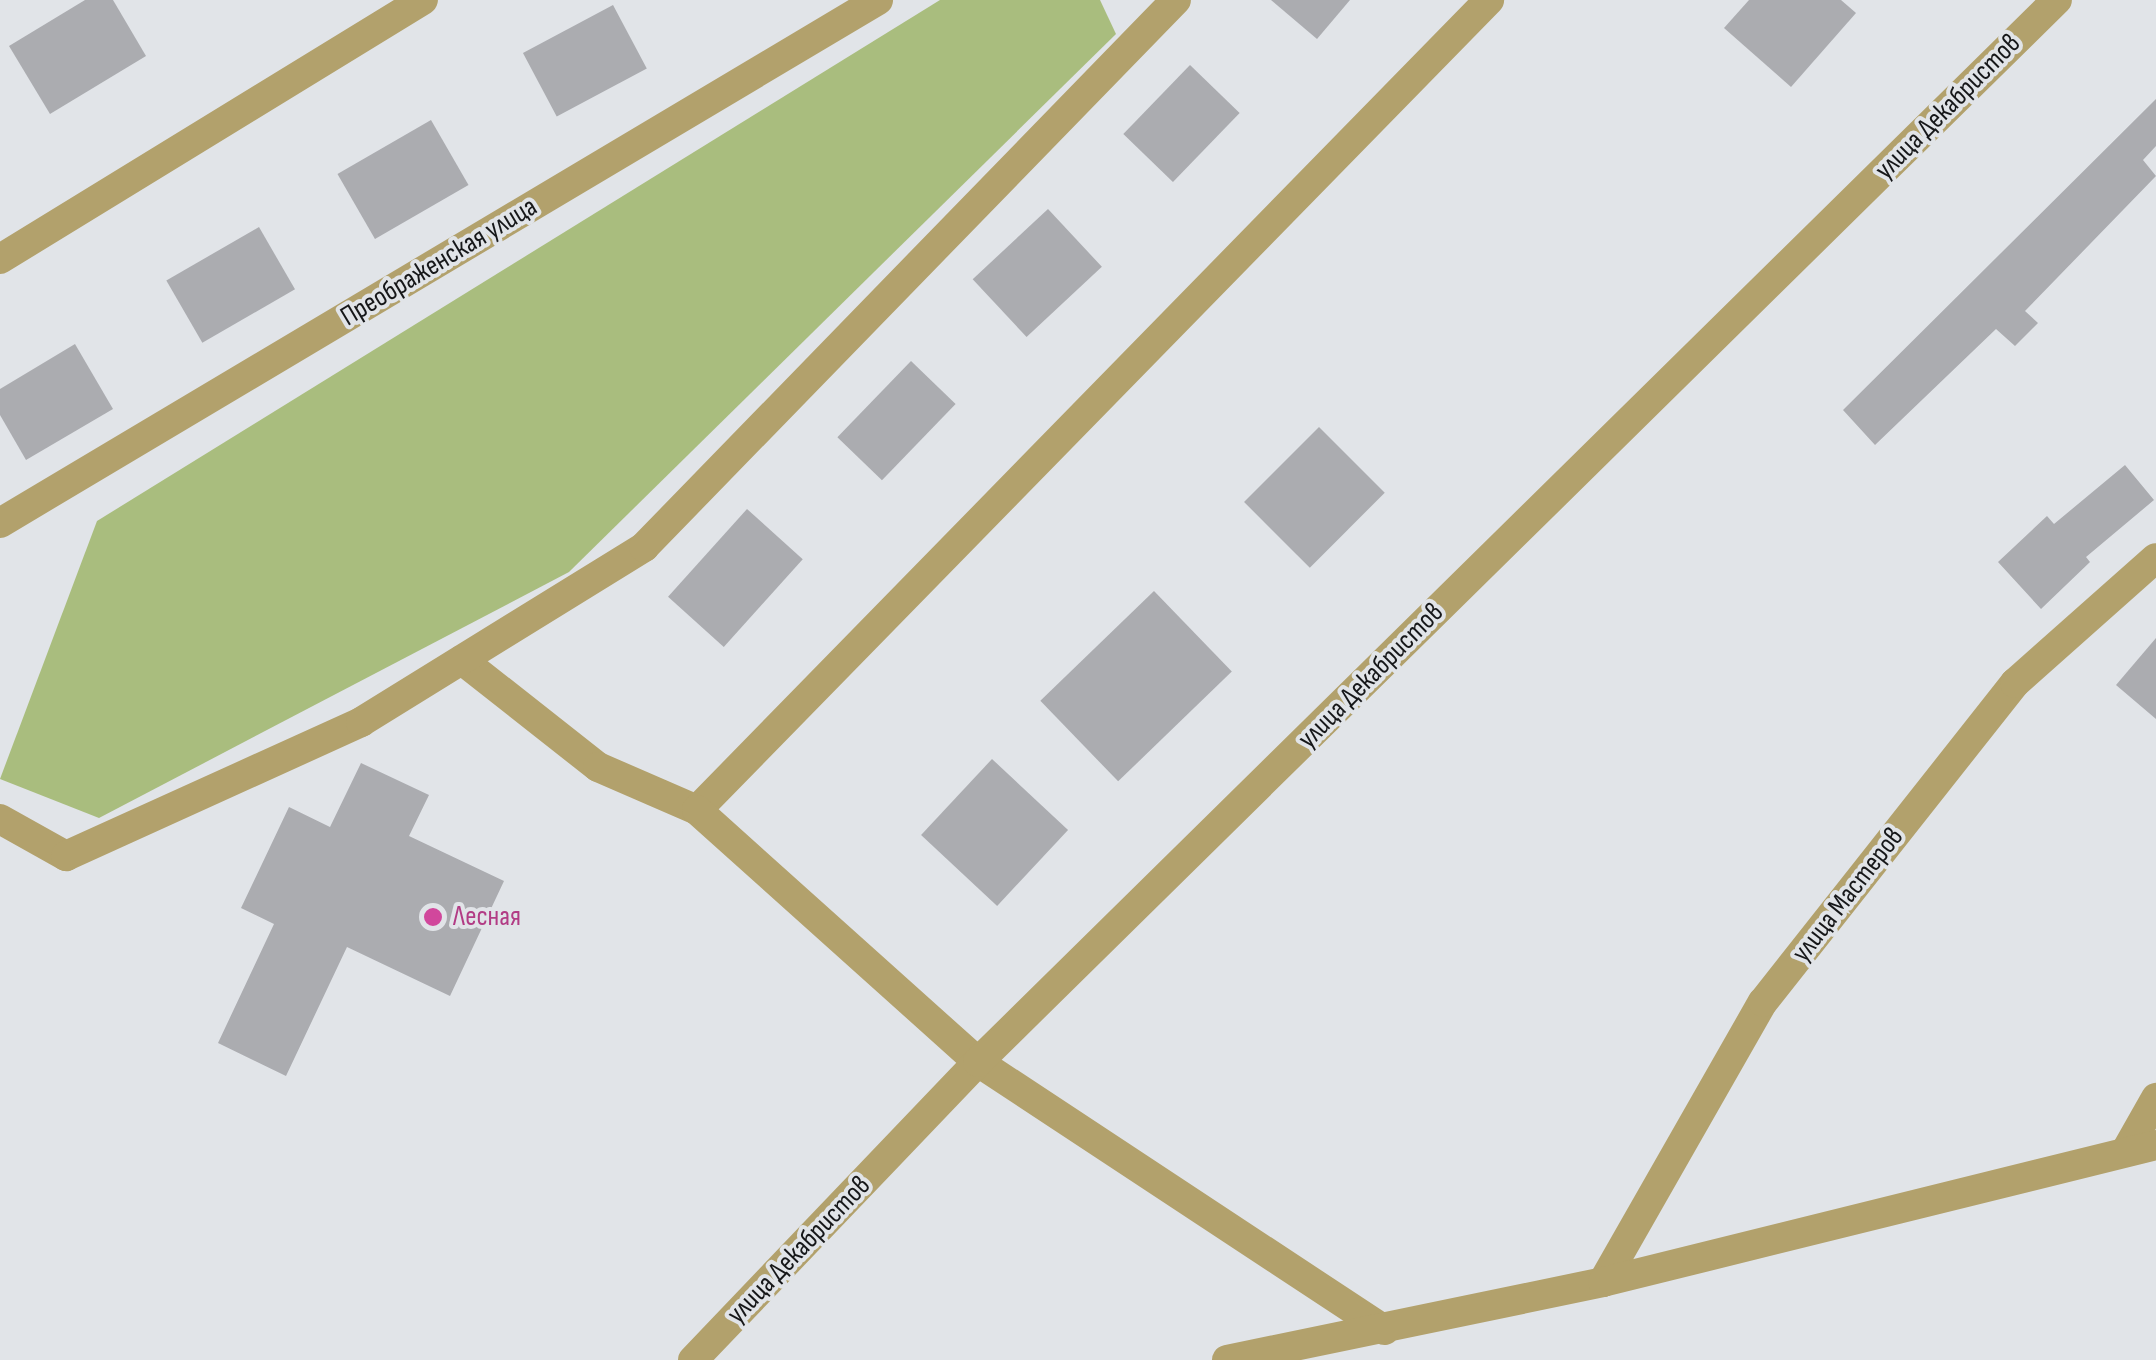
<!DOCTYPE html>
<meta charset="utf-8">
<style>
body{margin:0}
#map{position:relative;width:2156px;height:1360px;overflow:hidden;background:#e1e4e8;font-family:"Sofia Sans Condensed",sans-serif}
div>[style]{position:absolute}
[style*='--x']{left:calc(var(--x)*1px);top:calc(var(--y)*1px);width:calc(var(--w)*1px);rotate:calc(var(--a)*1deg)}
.green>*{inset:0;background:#a9bd7e}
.building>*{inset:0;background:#abacb0;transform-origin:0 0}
.minor>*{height:30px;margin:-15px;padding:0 15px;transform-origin:15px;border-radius:15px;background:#b2a16c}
.dots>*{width:28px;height:28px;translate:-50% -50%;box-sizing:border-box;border:5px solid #e1e4e8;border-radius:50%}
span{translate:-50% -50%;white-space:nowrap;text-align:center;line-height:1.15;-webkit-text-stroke:8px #e1e4e8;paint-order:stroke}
.street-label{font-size:28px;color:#161719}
.hotel-label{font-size:28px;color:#b23c85}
.left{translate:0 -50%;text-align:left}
</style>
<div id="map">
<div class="green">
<div style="clip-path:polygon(940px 0,1100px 0,1116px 34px,569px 572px,99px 818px,0 779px,97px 521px)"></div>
</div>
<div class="building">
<div style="clip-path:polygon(85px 0,113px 0,146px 56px,50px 114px,9px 46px)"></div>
<div style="clip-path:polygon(1271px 0,1350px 0,1317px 39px)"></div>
<div style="clip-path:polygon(1749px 0,1841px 0,1856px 13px,1791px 87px,1724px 28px)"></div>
<div style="left:613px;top:5px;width:72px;height:102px;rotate:62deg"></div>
<div style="left:1190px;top:65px;width:69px;height:96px;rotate:44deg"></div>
<div style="clip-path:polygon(2156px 99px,2156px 146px,2143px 160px,2156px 176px,2025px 311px,2038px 323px,2015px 346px,1996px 329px,1875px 445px,1843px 410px)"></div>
<div style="left:431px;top:120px;width:75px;height:108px;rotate:60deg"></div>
<div style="left:1048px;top:209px;width:79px;height:103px;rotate:47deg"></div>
<div style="left:259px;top:227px;width:72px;height:107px;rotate:60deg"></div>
<div style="clip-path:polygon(75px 344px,113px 409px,26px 460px,0 415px,0 389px)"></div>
<div style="left:911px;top:361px;width:62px;height:106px;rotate:44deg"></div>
<div style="left:1319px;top:427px;width:93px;height:106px;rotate:45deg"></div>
<div style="clip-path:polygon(2125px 465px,2154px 500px,2086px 557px,2090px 562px,2041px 609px,1998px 562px,2047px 516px,2054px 524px)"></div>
<div style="left:747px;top:509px;width:75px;height:118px;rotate:42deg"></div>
<div style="left:1154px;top:591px;width:112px;height:158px;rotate:46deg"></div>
<div style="clip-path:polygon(2156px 638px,2156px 719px,2116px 685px)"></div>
<div style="left:992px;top:759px;width:104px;height:104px;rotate:43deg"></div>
<div style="clip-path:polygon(361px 763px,429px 795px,409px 836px,504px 881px,450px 996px,347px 947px,286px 1076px,218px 1043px,274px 924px,241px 908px,289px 807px,330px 827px)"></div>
</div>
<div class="minor">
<div style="--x:0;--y:259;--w:496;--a:-31.5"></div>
<div style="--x:0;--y:523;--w:1022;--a:-30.78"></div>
<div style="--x:462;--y:660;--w:173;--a:38.2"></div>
<div style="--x:598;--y:767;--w:108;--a:23.5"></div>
<div style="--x:697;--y:810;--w:1133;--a:-45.64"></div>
<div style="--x:697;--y:810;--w:377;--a:41.9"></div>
<div style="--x:978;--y:1062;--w:487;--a:33.4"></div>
<div style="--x:0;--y:819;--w:76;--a:29.3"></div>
<div style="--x:66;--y:856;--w:324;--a:-24.4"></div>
<div style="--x:361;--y:722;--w:333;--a:-31.7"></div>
<div style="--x:644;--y:547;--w:763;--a:-45.8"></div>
<div style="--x:2126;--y:1151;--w:61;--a:-60.5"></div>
<div style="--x:1603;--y:1282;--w:322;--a:-60.3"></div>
<div style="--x:1763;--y:1002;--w:407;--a:-51.7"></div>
<div style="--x:2015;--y:683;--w:188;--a:-41.6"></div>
<div style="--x:693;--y:1360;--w:412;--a:-46.3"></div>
<div style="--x:978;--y:1062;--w:1514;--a:-44.55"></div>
<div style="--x:1227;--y:1360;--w:384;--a:-11.7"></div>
<div style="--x:1603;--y:1282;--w:570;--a:-13.91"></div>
</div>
<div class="dots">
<div style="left:433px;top:917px;background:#d1479c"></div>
</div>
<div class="street-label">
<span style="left:1948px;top:107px;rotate:-45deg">улица Декабристов</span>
<span style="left:439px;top:262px;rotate:-31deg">Преображенская улица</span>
<span style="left:1371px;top:676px;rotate:-45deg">улица Декабристов</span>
<span style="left:1848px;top:895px;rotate:-52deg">улица Мастеров</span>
<span style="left:799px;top:1250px;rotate:-46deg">улица Декабристов</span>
</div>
<div class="hotel-label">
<span class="left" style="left:453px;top:917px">Лесная</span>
</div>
</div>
